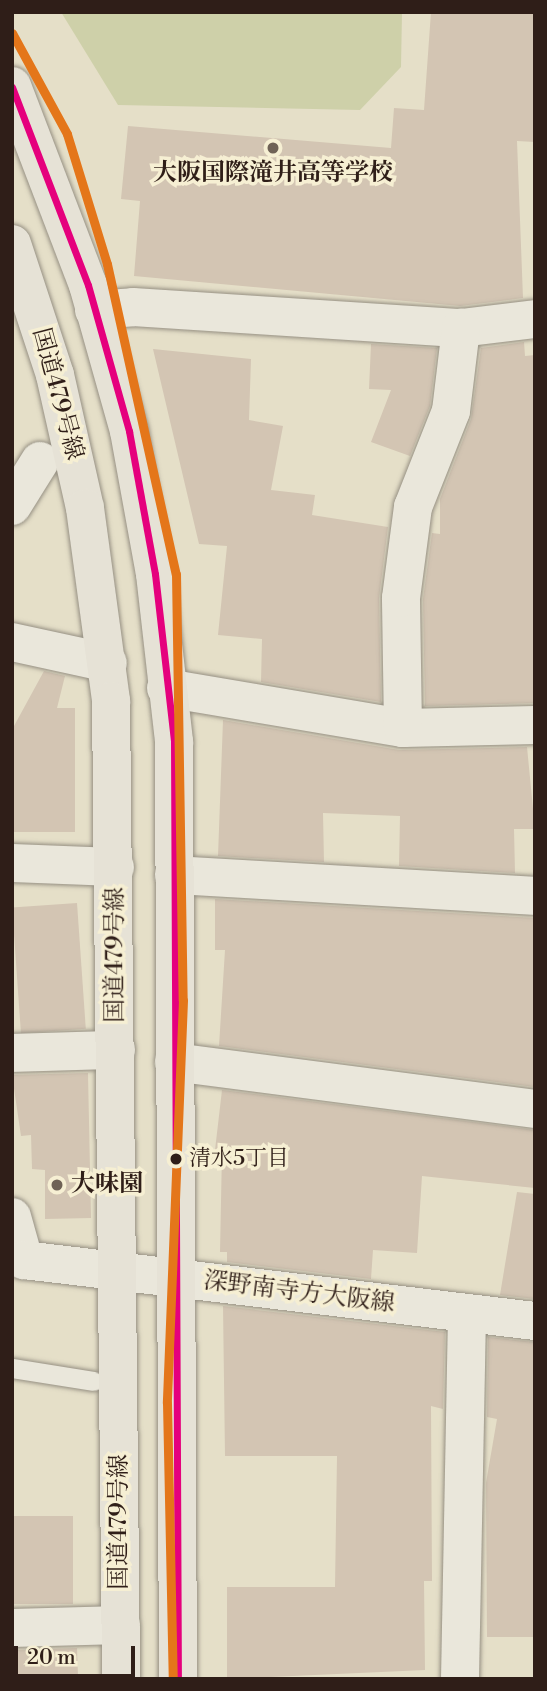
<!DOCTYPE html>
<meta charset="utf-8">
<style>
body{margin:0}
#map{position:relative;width:547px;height:1691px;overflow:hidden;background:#e5dfc8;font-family:"Libre Bodoni","Noto Serif JP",serif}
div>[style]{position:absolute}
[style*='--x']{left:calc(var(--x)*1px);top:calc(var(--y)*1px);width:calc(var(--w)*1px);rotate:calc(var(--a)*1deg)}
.green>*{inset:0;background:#ced0a9}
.building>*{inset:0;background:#d3c5b3;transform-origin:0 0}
.roads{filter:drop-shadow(0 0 2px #969083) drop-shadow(0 0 2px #969083)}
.lane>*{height:19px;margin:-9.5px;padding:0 9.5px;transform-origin:9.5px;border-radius:9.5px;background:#eae7db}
.street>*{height:38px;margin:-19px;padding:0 19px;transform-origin:19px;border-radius:19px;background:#eae7db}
.secondary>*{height:38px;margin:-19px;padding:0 19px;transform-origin:19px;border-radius:19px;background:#eae7db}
.highway>*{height:38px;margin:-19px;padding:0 19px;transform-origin:19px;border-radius:19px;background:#e6e2d6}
.bus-1>*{height:7px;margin:-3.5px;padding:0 3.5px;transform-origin:3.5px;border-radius:3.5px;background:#e5007d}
.metro-1>*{height:9px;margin:-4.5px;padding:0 4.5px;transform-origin:4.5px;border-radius:4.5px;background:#e4761a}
.dots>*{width:19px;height:19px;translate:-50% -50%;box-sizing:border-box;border:4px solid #f6efd3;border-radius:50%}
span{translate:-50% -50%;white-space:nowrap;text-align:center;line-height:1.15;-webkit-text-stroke:7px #f6efd3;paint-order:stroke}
.bus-label{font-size:22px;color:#2f1e18}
.left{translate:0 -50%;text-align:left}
.poi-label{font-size:24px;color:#2f1e18;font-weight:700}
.street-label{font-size:24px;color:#2f1e18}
.frame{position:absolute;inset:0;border:14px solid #2f1e18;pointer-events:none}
.scale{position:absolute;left:14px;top:1646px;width:121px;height:32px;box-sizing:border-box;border:4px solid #2f1e18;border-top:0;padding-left:9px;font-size:21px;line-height:24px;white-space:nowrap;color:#2f1e18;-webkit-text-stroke:5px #f6efd3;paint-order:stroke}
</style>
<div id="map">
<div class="green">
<div style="clip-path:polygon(61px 12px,402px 12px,401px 67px,360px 110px,118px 105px)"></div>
</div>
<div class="building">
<div style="clip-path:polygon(431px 12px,535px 12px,535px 142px,517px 141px,523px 298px,460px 306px,134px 276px,140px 201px,121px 199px,128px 126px,391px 148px,394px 108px,424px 110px)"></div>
<div style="clip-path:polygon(524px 342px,525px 356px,535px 355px,535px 703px,425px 706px,423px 599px,432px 533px,440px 534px,440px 499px,471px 419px,481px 348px)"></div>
<div style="clip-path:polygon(371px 344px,437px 348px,430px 406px,410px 456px,371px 442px,391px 390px,369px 389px)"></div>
<div style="clip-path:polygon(153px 349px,251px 359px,249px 420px,283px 426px,271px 490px,315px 495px,312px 515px,388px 527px,379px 598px,381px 702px,261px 682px,262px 639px,218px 635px,227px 546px,199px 544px)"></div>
<div style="clip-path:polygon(44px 671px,65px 676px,57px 708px,75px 708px,75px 832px,12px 832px,14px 726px)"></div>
<div style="clip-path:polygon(223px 720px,399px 750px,527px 747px,535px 829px,514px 829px,515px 873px,399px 866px,400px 816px,323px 813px,324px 862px,218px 856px)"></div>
<div style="clip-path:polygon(215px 899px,535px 918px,535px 1087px,219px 1046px,225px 950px,215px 950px)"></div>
<div style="left:77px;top:903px;width:126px;height:65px;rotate:86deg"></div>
<div style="clip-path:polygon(88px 1073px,91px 1218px,45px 1219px,45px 1170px,32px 1169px,31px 1135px,21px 1136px,12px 1075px)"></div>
<div style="clip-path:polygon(222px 1090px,535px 1130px,535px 1188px,422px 1176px,417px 1253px,373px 1250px,371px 1279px,227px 1262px,227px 1252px,220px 1252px,222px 1151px,215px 1150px)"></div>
<div style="clip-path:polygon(517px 1192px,535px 1194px,535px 1299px,500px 1295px)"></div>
<div style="clip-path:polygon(223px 1306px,445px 1332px,443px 1409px,431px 1406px,432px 1581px,424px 1581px,425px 1670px,227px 1679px,227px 1587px,335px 1587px,337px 1456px,225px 1456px)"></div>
<div style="clip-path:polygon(488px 1337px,535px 1342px,535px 1637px,487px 1637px,486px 1483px,497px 1419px,487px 1417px)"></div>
<div style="left:73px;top:1516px;width:88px;height:61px;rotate:90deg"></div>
<div style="left:77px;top:1648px;width:31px;height:65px;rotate:88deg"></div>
</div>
<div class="roads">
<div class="lane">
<div style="--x:12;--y:1368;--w:82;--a:9.1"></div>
</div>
<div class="street">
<div style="--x:94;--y:310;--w:39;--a:-4"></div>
<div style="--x:133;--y:307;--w:329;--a:3.7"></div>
<div style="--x:461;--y:328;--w:75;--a:-6.9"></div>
<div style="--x:12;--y:506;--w:53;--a:-58.1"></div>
<div style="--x:12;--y:642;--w:98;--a:12.3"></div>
<div style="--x:166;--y:688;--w:240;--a:9.6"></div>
<div style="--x:403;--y:728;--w:132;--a:-1.3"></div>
<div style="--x:403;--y:728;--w:130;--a:-90.9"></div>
<div style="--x:401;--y:598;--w:92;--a:-82.5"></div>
<div style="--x:413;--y:507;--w:103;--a:-68.4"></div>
<div style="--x:451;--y:411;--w:84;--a:-83.1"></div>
<div style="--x:12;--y:863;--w:103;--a:2.2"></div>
<div style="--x:174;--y:875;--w:362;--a:3.3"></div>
<div style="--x:12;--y:1053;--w:104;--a:-1.7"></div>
<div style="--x:174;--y:1062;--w:364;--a:7.4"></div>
<div style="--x:12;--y:1628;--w:109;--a:-1.6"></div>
<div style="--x:460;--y:1679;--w:366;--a:-88.9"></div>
</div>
<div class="secondary">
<div style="--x:12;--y:1217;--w:45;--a:74.4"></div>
<div style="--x:24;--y:1260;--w:515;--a:6.81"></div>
</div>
<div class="highway">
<div style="--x:12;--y:86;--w:213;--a:69.1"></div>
<div style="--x:88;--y:285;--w:152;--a:74.3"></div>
<div style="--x:129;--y:431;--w:145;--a:79.7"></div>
<div style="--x:155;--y:574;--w:169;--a:83.5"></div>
<div style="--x:174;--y:742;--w:937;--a:89.76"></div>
<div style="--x:12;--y:244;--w:138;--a:71.8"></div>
<div style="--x:55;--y:375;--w:136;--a:77.3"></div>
<div style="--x:85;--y:508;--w:195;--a:82.3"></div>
<div style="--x:111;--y:701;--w:978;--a:89.41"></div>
</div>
</div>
<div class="bus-1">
<div style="--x:12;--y:87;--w:212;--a:69"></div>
<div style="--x:88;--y:285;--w:152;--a:74.3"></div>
<div style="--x:129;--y:431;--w:145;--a:79.7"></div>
<div style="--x:155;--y:574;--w:169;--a:83.5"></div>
<div style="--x:174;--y:742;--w:937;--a:89.76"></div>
</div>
<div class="metro-1">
<div style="--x:12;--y:33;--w:115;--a:61.4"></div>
<div style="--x:67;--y:134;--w:136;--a:72.9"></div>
<div style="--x:107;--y:264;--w:318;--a:77.5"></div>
<div style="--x:176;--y:574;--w:426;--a:89.1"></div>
<div style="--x:183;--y:1000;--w:403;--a:92.3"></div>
<div style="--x:167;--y:1403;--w:276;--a:88.8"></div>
</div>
<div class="dots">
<div style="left:273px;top:148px;background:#6f6256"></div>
<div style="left:176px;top:1159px;background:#2f1e18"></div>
<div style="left:57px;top:1185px;background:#6f6256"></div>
</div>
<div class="bus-label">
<span class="left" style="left:189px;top:1159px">清水5丁目</span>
</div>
<div class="poi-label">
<span style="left:273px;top:174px">大阪国際滝井高等学校</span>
<span class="left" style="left:71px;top:1185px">大味園</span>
</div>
<div class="street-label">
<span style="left:57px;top:394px;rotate:75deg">国道479号線</span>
<span style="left:116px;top:955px;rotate:-90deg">国道479号線</span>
<span style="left:299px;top:1293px;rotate:7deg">深野南寺方大阪線</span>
<span style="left:120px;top:1522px;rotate:-90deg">国道479号線</span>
</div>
<div class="frame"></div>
<div class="scale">20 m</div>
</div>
